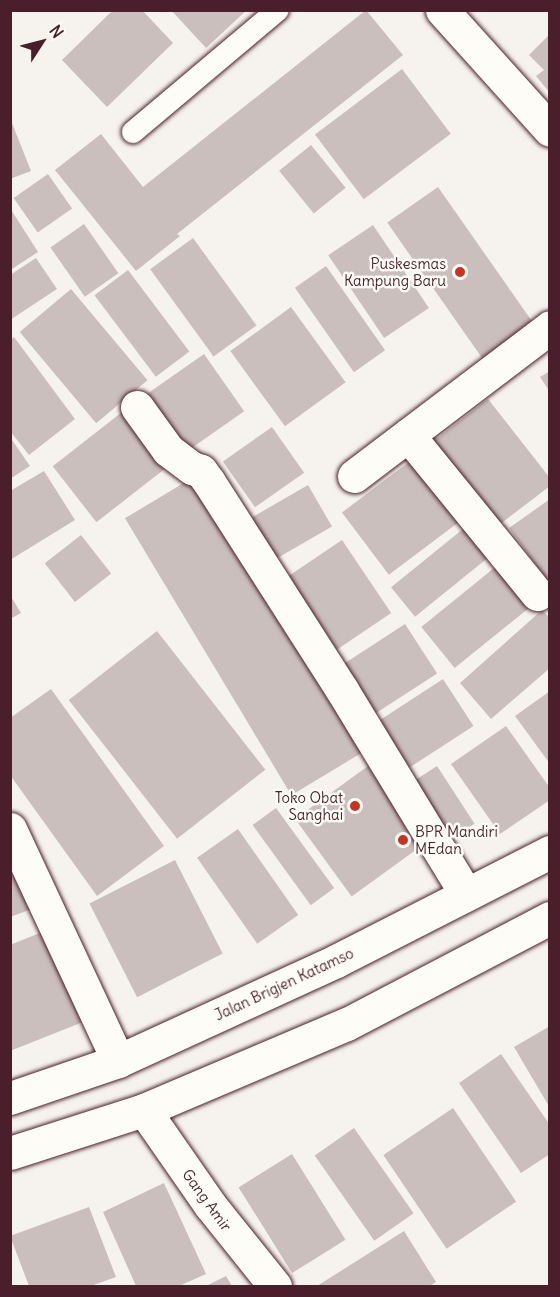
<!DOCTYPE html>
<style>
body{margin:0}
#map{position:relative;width:560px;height:1297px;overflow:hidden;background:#f6f3ef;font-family:Delius,sans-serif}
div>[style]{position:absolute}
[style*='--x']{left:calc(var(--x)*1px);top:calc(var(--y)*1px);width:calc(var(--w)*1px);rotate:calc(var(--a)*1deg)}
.building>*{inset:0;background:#cbbfbe;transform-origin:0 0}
.roads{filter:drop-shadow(0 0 2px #4a1f2b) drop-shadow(0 0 2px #4a1f2b)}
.lane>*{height:22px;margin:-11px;padding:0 11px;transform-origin:11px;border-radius:11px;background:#fdfcf7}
.street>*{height:33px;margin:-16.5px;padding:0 16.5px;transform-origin:16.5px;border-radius:16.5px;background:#fdfcf7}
.primary>*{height:33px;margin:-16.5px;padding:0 16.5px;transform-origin:16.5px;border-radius:16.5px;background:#fdfcf7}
.dots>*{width:16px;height:16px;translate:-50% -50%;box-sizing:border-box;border:3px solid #fdfcf7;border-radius:50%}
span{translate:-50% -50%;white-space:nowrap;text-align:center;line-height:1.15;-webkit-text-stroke:5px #fdfcf7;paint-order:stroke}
.poi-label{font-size:15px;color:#4a1f2b}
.right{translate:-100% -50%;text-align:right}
.left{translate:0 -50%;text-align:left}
.street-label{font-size:15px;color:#4a1f2b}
.frame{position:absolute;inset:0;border:12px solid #4a1f2b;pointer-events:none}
.north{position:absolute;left:12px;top:12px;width:60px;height:60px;-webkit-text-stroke:4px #fdfcf7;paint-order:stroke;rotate:54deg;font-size:16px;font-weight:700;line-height:24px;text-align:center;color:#4a1f2b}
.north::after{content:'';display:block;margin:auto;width:21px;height:27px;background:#4a1f2b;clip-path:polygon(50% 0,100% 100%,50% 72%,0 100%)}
</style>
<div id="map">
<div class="building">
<div style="clip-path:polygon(113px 10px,142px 10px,173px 43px,107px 107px,62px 60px)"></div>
<div style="clip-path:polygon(171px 10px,247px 10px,206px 48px)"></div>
<div style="clip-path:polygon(366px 10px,403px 55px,177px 234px,180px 236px,136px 271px,55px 170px,101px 134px,143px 187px)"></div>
<div style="clip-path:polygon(550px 34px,550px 93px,536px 76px,544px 70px,529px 55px)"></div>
<div style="left:402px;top:69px;width:81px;height:109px;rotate:53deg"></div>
<div style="clip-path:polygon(10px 118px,31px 171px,10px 179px)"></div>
<div style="left:311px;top:145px;width:55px;height:41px;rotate:51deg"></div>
<div style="left:48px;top:174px;width:42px;height:42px;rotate:55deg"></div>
<div style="left:438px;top:187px;width:166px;height:62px;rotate:55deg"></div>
<div style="clip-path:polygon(10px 208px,38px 252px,12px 269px,10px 266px)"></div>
<div style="left:84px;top:224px;width:60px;height:41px;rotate:55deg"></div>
<div style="left:373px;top:225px;width:100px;height:54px;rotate:56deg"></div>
<div style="left:193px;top:238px;width:108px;height:53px;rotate:54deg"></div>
<div style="clip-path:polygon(36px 258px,57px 289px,10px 320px,10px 275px)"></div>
<div style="left:326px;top:266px;width:103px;height:38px;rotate:55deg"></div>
<div style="left:128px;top:270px;width:102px;height:42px;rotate:53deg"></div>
<div style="left:71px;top:289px;width:119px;height:67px;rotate:50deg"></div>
<div style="left:291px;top:307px;width:93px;height:75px;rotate:54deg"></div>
<div style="clip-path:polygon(14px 337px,75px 419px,29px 455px,10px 431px,10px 340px)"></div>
<div style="left:204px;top:354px;width:70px;height:78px;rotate:55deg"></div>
<div style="clip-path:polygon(550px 371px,550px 392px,540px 377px)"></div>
<div style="clip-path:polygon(488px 399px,550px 478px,550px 486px,495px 528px,431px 443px)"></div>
<div style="left:126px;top:409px;width:71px;height:93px;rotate:52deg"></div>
<div style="left:272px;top:427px;width:56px;height:60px;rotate:55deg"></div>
<div style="clip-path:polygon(10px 437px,30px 466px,10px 479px)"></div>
<div style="left:413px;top:459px;width:78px;height:89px;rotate:53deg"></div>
<div style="clip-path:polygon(44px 471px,75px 520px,10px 560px,10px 491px)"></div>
<div style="left:197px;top:475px;width:323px;height:84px;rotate:59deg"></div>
<div style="left:308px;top:485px;width:48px;height:73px;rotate:60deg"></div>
<div style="clip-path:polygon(550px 499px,550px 584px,509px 528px)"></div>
<div style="left:468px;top:525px;width:38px;height:99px;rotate:51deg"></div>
<div style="left:81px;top:535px;width:49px;height:46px;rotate:52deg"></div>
<div style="left:342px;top:540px;width:88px;height:68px;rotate:56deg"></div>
<div style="left:499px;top:564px;width:53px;height:100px;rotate:51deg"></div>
<div style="clip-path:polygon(10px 595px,21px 613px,10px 619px)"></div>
<div style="clip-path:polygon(542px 610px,550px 618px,550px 668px,491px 719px,460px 683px)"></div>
<div style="left:405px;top:624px;width:59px;height:76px;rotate:57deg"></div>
<div style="left:157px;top:631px;width:176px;height:112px;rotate:52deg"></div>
<div style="left:443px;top:679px;width:56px;height:76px;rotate:57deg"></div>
<div style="clip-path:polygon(51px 689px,164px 846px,97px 896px,10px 775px,10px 718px)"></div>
<div style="clip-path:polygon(550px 691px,550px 764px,515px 716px)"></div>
<div style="clip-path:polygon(506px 726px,550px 788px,550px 800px,500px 834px,451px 764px)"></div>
<div style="left:368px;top:766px;width:96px;height:90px;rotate:54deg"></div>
<div style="left:437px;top:766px;width:69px;height:36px;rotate:57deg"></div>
<div style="left:276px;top:808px;width:99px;height:29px;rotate:54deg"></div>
<div style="left:238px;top:829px;width:105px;height:50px;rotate:55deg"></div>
<div style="clip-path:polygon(10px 853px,32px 909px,10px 917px)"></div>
<div style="left:175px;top:860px;width:105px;height:96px;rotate:63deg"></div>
<div style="clip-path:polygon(47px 930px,83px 1022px,10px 1051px,10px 945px)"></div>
<div style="clip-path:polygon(550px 1026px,550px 1108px,514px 1047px)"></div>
<div style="clip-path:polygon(501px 1054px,550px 1125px,550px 1154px,521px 1173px,459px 1083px)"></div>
<div style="left:453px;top:1108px;width:113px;height:84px;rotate:56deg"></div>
<div style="left:354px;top:1128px;width:104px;height:48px;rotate:55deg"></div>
<div style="left:292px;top:1154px;width:101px;height:63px;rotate:58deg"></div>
<div style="clip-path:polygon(164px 1183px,206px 1274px,179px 1286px,136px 1286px,103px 1212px)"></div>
<div style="clip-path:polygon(89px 1207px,116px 1277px,91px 1286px,29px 1286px,10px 1236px)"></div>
<div style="clip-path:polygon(404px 1231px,436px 1282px,430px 1286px,317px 1286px)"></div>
<div style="clip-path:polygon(226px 1276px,232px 1286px,206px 1286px)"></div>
</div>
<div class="roads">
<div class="lane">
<div style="--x:133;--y:132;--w:189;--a:-40.1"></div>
</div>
<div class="street">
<div style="--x:442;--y:10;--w:161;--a:48"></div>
<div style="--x:137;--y:407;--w:53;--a:54.2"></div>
<div style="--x:168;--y:450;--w:30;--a:37"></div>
<div style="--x:192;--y:468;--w:9;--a:18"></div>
<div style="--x:201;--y:471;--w:14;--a:54"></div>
<div style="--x:209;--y:482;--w:247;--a:57.4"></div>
<div style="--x:342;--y:690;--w:239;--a:58.7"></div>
<div style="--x:408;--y:435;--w:205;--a:50.9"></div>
<div style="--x:354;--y:476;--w:246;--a:-37.2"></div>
<div style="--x:10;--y:829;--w:256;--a:65"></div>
<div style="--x:144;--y:1110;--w:116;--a:55.2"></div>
<div style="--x:210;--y:1205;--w:104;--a:51.3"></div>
</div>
<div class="primary">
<div style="--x:10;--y:1098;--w:114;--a:-18.9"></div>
<div style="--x:118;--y:1061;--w:240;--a:-24.6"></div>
<div style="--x:336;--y:961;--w:240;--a:-27"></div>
<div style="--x:10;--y:1153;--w:141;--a:-17.8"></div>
<div style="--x:144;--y:1110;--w:220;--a:-23"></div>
<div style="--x:347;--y:1024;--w:229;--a:-27.6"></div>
</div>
</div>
<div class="dots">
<div style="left:460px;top:272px;background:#c8321e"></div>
<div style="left:355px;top:806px;background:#c8321e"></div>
<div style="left:403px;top:840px;background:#c8321e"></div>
</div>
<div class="poi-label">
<span class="right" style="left:446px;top:272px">Puskesmas<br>Kampung Baru</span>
<span class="right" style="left:343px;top:806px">Toko Obat<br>Sanghai</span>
<span class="left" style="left:415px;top:840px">BPR Mandiri<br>MEdan</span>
</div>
<div class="street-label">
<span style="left:284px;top:984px;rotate:-25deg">Jalan Brigjen Katamso</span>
<span style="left:207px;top:1200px;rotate:54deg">Gang Amir</span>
</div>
<div class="frame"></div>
<div class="north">N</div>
</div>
